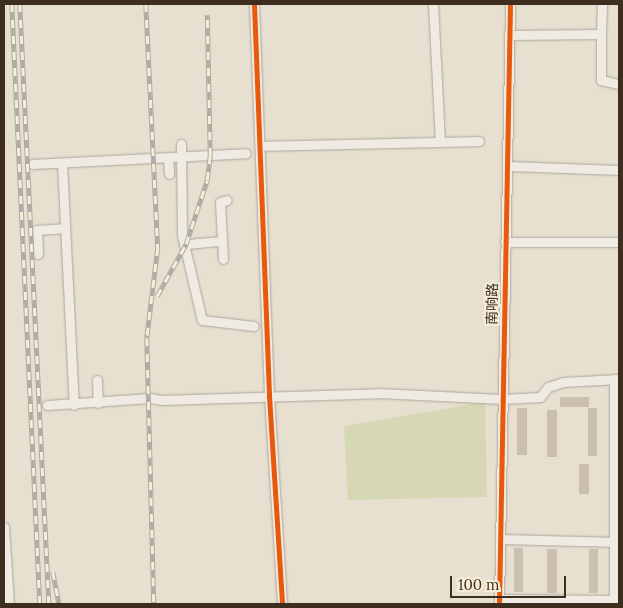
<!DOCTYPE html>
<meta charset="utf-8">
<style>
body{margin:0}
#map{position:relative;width:623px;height:608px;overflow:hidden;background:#e7e0d1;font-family:Lora,"Noto Sans SC",serif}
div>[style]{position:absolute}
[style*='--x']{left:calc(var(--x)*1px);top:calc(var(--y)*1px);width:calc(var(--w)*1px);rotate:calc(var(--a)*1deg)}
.green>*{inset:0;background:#d6d7b3}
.building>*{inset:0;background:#cbbfb2;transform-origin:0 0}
.roads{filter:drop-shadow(0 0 1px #ada599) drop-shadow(0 0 1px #ada599)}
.minor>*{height:9px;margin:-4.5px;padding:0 4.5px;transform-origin:4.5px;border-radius:4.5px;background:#efebe3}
.rail>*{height:4.5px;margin-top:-2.25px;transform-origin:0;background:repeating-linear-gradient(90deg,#f7eed8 0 8px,#afaaa2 0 16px);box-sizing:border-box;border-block:1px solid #afaaa2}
.cycleway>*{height:5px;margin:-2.5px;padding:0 2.5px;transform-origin:2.5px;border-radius:2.5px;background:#e8590c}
span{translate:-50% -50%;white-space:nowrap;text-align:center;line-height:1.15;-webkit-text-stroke:4px #f7eed8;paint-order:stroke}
.street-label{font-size:14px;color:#3d2e20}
.frame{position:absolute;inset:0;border:5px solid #3d2e20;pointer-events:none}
.scale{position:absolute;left:450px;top:576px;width:116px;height:22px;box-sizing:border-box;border:2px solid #3d2e20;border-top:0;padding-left:6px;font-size:15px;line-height:18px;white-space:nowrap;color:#3d2e20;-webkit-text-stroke:4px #f7eed8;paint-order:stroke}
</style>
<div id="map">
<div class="green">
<div style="clip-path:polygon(485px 402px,487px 497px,348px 500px,344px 426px)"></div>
</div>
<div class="building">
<div style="left:560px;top:397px;width:29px;height:10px"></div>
<div style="left:517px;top:408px;width:10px;height:47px"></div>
<div style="left:588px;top:408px;width:9px;height:48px"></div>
<div style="left:547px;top:410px;width:10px;height:47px"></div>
<div style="left:579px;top:464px;width:10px;height:30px"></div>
<div style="left:514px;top:548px;width:9px;height:44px"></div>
<div style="left:547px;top:549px;width:10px;height:44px"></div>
<div style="left:589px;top:549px;width:9px;height:44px"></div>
</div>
<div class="roads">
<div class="minor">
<div style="--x:254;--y:4;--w:392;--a:87.8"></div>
<div style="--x:269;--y:396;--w:208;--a:86.4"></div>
<div style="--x:433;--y:4;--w:138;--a:87.1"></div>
<div style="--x:601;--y:34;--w:30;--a:-88"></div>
<div style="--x:509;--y:35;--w:92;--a:-0.6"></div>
<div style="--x:601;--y:34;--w:46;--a:90"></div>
<div style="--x:601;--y:80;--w:18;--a:13"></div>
<div style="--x:181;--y:144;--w:91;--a:89.4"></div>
<div style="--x:182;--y:235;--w:87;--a:76.8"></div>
<div style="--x:202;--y:320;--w:52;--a:6.6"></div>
<div style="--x:260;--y:146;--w:219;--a:-1.3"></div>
<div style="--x:168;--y:158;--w:16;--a:86"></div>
<div style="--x:62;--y:163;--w:242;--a:87.2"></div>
<div style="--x:32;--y:164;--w:214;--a:-2.9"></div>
<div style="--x:509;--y:166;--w:110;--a:2.1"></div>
<div style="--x:505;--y:242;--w:114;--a:0"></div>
<div style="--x:186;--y:244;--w:36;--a:-5"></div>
<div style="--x:38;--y:254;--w:24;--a:-92"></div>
<div style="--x:37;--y:230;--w:26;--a:-4"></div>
<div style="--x:223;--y:259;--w:57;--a:-93"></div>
<div style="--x:220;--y:202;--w:7;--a:-16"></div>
<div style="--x:97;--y:380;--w:23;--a:88"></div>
<div style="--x:47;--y:405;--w:103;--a:-3.9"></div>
<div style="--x:150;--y:398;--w:11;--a:10"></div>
<div style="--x:161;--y:400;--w:218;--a:-1.8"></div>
<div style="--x:379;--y:393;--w:123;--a:2.8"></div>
<div style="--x:502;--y:399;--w:38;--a:-3"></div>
<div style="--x:540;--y:397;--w:13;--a:-51"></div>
<div style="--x:548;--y:387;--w:16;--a:-18"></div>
<div style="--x:563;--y:382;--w:56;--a:-3.1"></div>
<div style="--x:4;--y:527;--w:77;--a:86.3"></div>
<div style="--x:500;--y:539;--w:119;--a:1.4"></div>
<div style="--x:499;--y:599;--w:115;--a:0.5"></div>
<div style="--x:499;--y:604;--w:600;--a:-88.95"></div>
<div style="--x:614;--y:604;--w:225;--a:-90"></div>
</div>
</div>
<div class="rail">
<div style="--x:12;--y:4;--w:601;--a:87.33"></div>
<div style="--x:20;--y:4;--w:601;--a:87.23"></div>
<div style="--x:146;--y:4;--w:244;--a:87.2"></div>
<div style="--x:158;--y:248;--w:91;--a:97"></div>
<div style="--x:147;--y:338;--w:266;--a:88.5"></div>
<div style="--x:157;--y:296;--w:60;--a:-60.9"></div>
<div style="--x:186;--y:244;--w:67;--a:-71.8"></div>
<div style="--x:207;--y:180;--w:24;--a:-83"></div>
<div style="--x:210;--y:156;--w:141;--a:-91.2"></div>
<div style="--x:53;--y:572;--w:33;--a:79"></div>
</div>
<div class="cycleway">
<div style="--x:254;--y:4;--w:392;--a:87.8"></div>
<div style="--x:269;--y:396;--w:208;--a:86.4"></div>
<div style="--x:499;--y:604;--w:600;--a:-88.95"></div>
</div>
<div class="street-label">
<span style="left:492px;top:304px;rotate:-89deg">南响路</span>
</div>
<div class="frame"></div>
<div class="scale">100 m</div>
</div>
